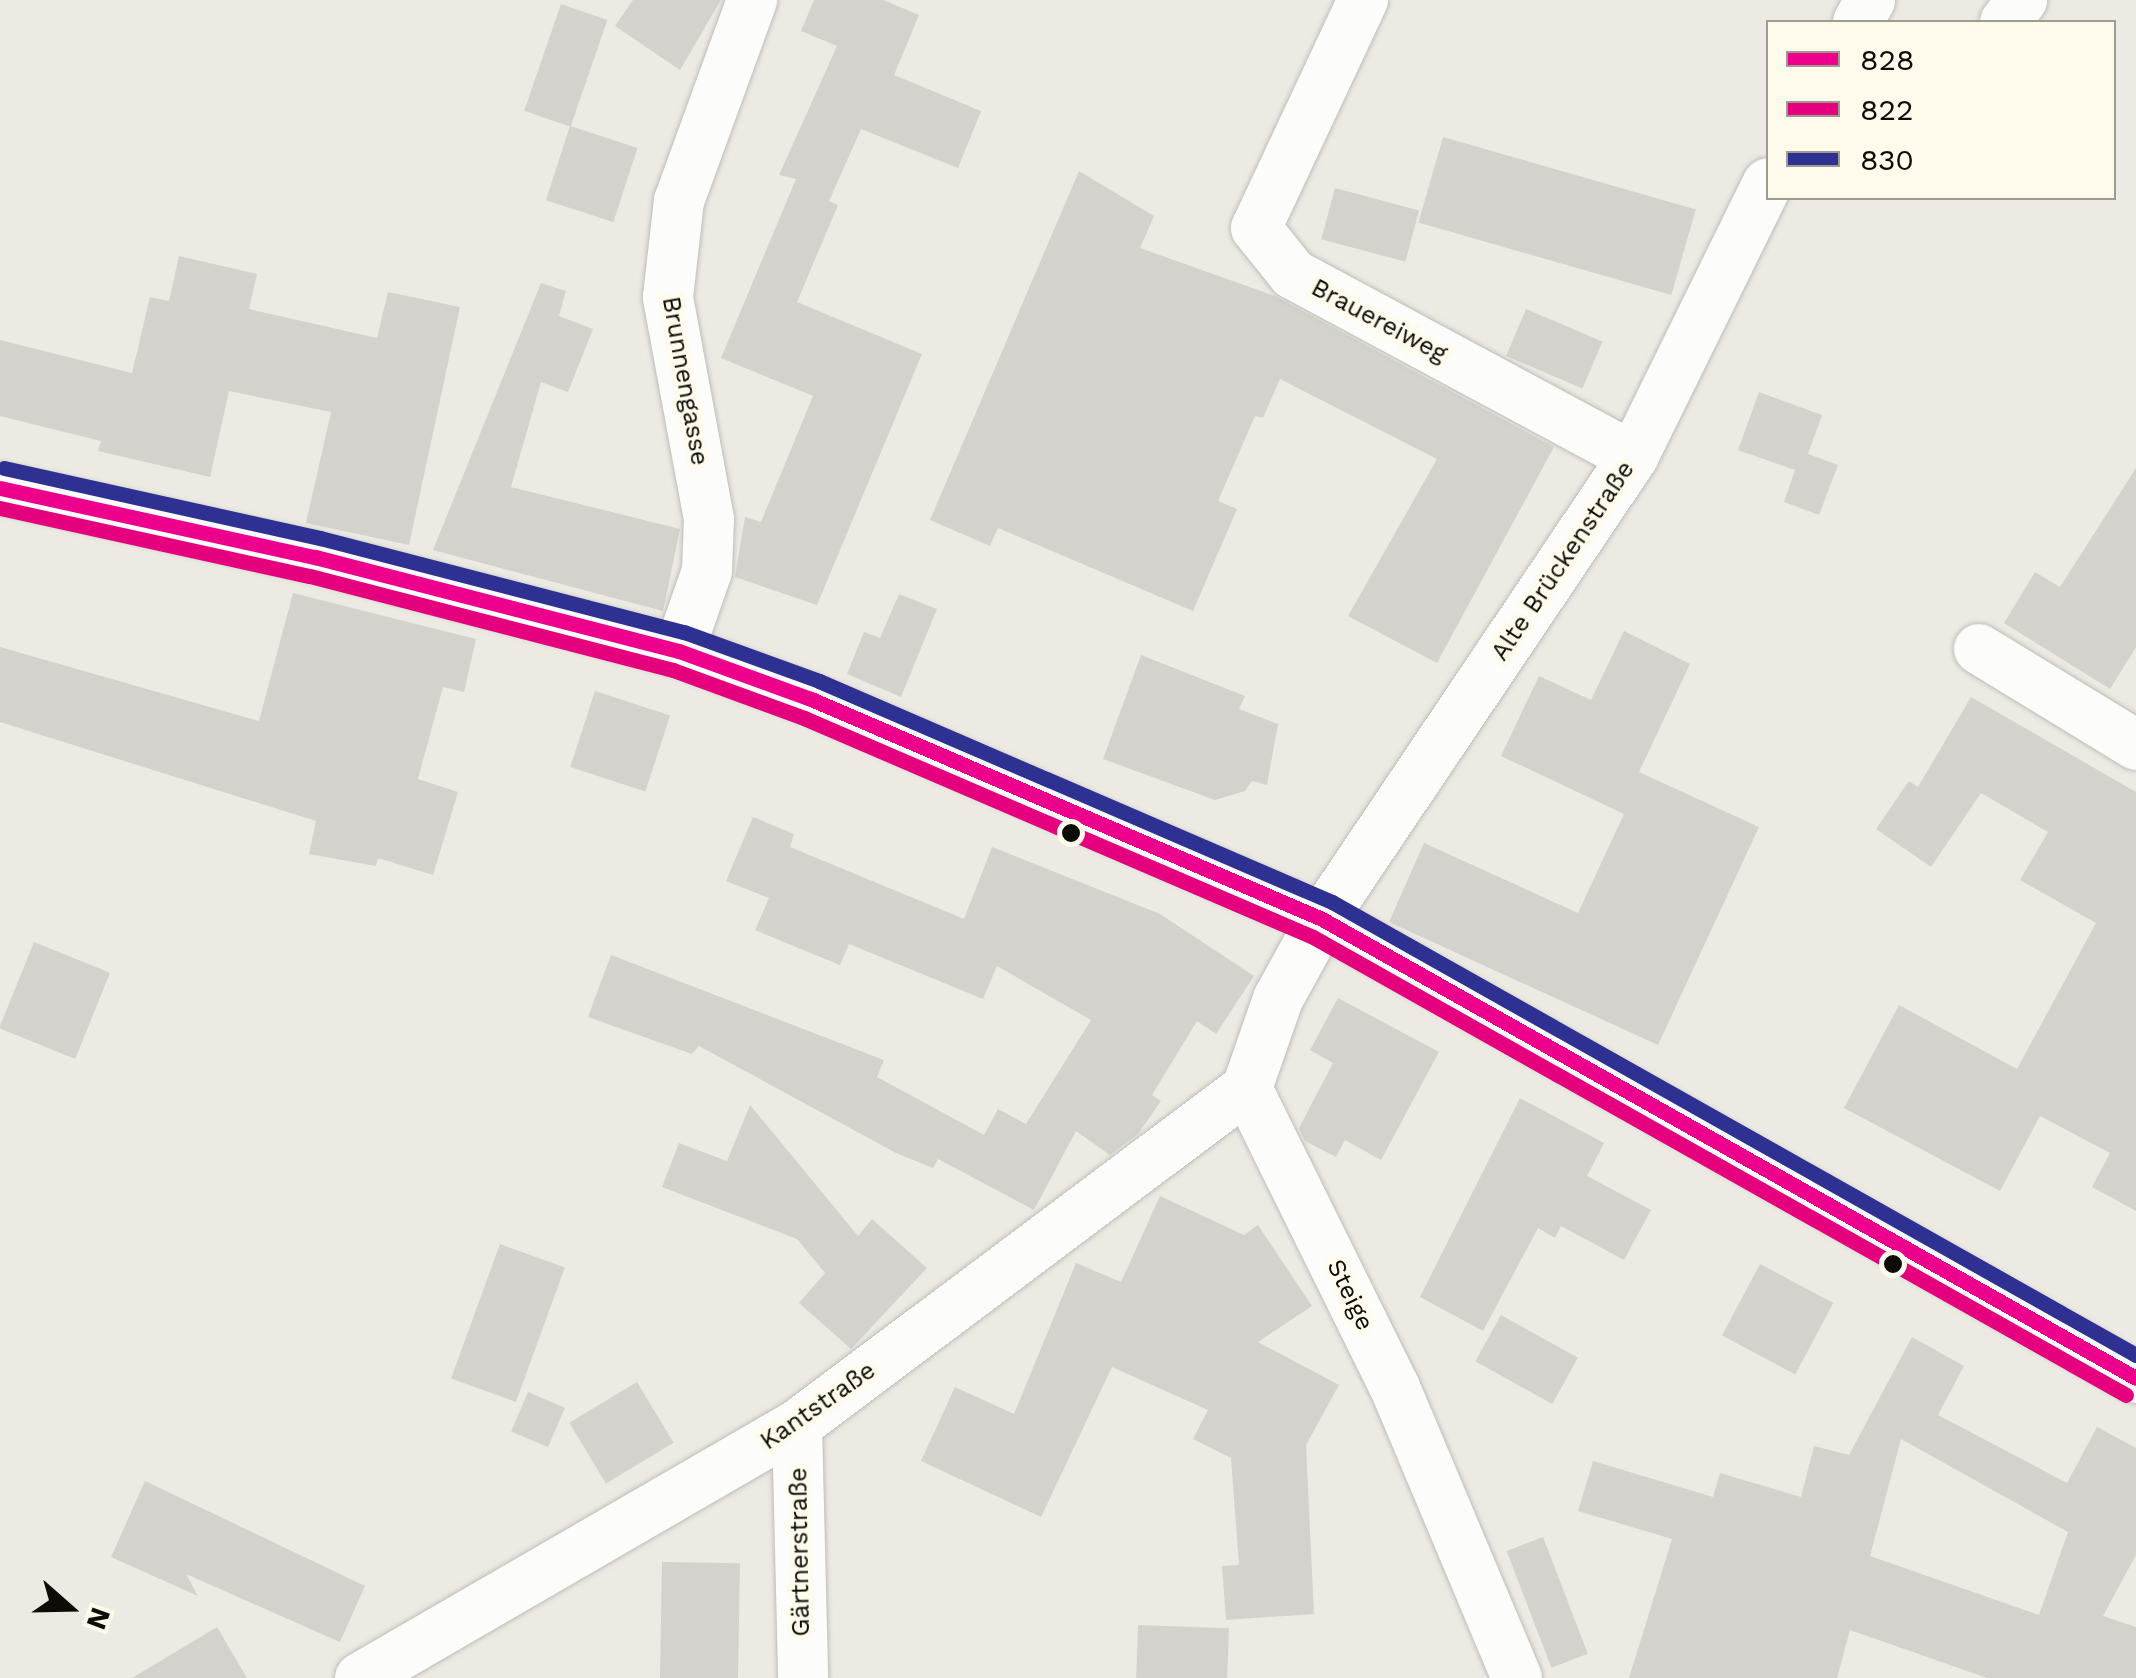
<!DOCTYPE html>
<meta charset="utf-8">
<style>
body{margin:0}
#map{position:relative;width:2136px;height:1678px;overflow:hidden;background:#eceae3;font-family:"Work Sans",sans-serif}
div>[style]{position:absolute}
[style*='--x']{left:calc(var(--x)*1px);top:calc(var(--y)*1px);width:calc(var(--w)*1px);rotate:calc(var(--a)*1deg)}
.building>*{inset:0;background:#d4d2cd;transform-origin:0 0}
.roads{filter:drop-shadow(0 0 2px #bfbdb8) drop-shadow(0 0 2px #bfbdb8)}
.minor>*{height:50px;margin:-25px;padding:0 25px;transform-origin:25px;border-radius:25px;background:#fcfcfb}
.bus-1>*{height:15px;margin:-7.5px;padding:0 7.5px;transform-origin:7.5px;border-radius:7.5px;background:#ec008c}
.bus-2>*{height:15px;margin:-7.5px;padding:0 7.5px;transform-origin:7.5px;border-radius:7.5px;background:#e5007d}
.bus-3>*{height:15px;margin:-7.5px;padding:0 7.5px;transform-origin:7.5px;border-radius:7.5px;background:#2e3192}
.dots>*{width:28px;height:28px;translate:-50% -50%;box-sizing:border-box;border:5px solid #fefaec;border-radius:50%}
span{translate:-50% -50%;white-space:nowrap;text-align:center;line-height:1.15;-webkit-text-stroke:10px #fefaec;paint-order:stroke}
.street-label{font-size:25px;color:#0d0c07}
.legend{position:absolute;left:1766px;top:20px;width:350px;height:180px;box-sizing:border-box;background:#fefaec;border:2px solid #9e9b90;margin:0;padding:12px 18px;list-style:none;font-size:30px;color:#0d0c07}
.legend li{display:flex;align-items:center;gap:20px;height:50px}
.legend b{width:50px;border:2px solid #9e9b90}
.north{position:absolute;left:20px;top:1558px;width:100px;height:100px;-webkit-text-stroke:8px #fefaec;paint-order:stroke;rotate:110deg;font-size:28px;font-weight:700;line-height:40px;text-align:center;color:#0d0c07}
.north::after{content:'';display:block;margin:auto;width:35px;height:45px;background:#0d0c07;clip-path:polygon(50% 0,100% 100%,50% 72%,0 100%)}
</style>
<div id="map">
<div class="building">
<div style="clip-path:polygon(633px 0,721px 0,680px 70px,615px 26px)"></div>
<div style="clip-path:polygon(814px 0,883px 0,919px 15px,894px 75px,981px 111px,958px 168px,861px 129px,829px 201px,838px 205px,797px 302px,922px 354px,817px 605px,735px 577px,745px 517px,761px 522px,813px 396px,721px 358px,796px 179px,779px 175px,837px 46px,801px 31px)"></div>
<div style="left:561px;top:4px;width:49px;height:113px;rotate:19deg"></div>
<div style="left:570px;top:126px;width:71px;height:78px;rotate:18deg"></div>
<div style="left:1443px;top:137px;width:263px;height:89px;rotate:16deg"></div>
<div style="clip-path:polygon(1079px 171px,1154px 216px,1140px 248px,1275px 296px,1554px 447px,1437px 663px,1348px 616px,1437px 459px,1280px 379px,1263px 418px,1255px 416px,1218px 501px,1237px 509px,1193px 611px,998px 528px,990px 546px,930px 520px)"></div>
<div style="left:1335px;top:188px;width:87px;height:53px;rotate:15deg"></div>
<div style="clip-path:polygon(179px 256px,257px 274px,249px 309px,377px 338px,388px 292px,460px 307px,409px 545px,306px 523px,331px 412px,229px 391px,210px 477px,98px 451px,101px 441px,0 416px,0 340px,132px 373px,150px 297px,169px 301px)"></div>
<div style="clip-path:polygon(541px 283px,566px 291px,559px 316px,593px 329px,568px 392px,541px 382px,511px 487px,680px 529px,663px 611px,433px 550px)"></div>
<div style="left:1526px;top:309px;width:83px;height:51px;rotate:23deg"></div>
<div style="clip-path:polygon(1759px 392px,1822px 415px,1808px 454px,1838px 465px,1819px 515px,1784px 502px,1795px 470px,1738px 450px)"></div>
<div style="clip-path:polygon(2136px 468px,2136px 647px,2110px 689px,2004px 623px,2035px 572px,2060px 587px)"></div>
<div style="clip-path:polygon(293px 593px,476px 639px,464px 692px,443px 687px,418px 779px,458px 792px,433px 875px,378px 858px,376px 866px,309px 854px,316px 821px,0 722px,0 647px,259px 721px)"></div>
<div style="clip-path:polygon(899px 594px,937px 609px,901px 697px,847px 674px,864px 632px,880px 638px)"></div>
<div style="clip-path:polygon(1624px 631px,1690px 664px,1639px 772px,1759px 827px,1658px 1045px,1389px 922px,1424px 843px,1578px 913px,1624px 814px,1501px 756px,1539px 676px,1591px 700px)"></div>
<div style="clip-path:polygon(1141px 655px,1245px 696px,1239px 709px,1278px 724px,1267px 785px,1252px 781px,1245px 791px,1215px 800px,1103px 759px)"></div>
<div style="left:595px;top:691px;width:79px;height:80px;rotate:18deg"></div>
<div style="clip-path:polygon(1971px 697px,2136px 792px,2136px 1211px,2092px 1187px,2110px 1153px,2040px 1116px,2000px 1191px,1844px 1108px,1899px 1005px,2017px 1069px,2096px 923px,2020px 880px,2048px 832px,1981px 793px,1931px 867px,1876px 829px,1909px 781px,1918px 787px)"></div>
<div style="clip-path:polygon(753px 817px,794px 834px,790px 847px,964px 919px,992px 847px,1160px 914px,1254px 976px,1216px 1034px,1197px 1021px,1152px 1095px,1161px 1101px,1138px 1134px,1110px 1155px,1076px 1131px,1034px 1210px,938px 1159px,933px 1168px,896px 1153px,699px 1046px,692px 1054px,588px 1017px,611px 955px,884px 1060px,877px 1077px,984px 1135px,998px 1109px,1026px 1124px,1091px 1020px,997px 966px,983px 999px,849px 944px,840px 965px,755px 930px,769px 898px,726px 881px)"></div>
<div style="left:34px;top:942px;width:82px;height:93px;rotate:22deg"></div>
<div style="clip-path:polygon(1338px 998px,1439px 1052px,1381px 1160px,1345px 1140px,1336px 1157px,1305px 1141px,1299px 1128px,1333px 1063px,1310px 1050px)"></div>
<div style="clip-path:polygon(1520px 1098px,1604px 1143px,1587px 1176px,1651px 1210px,1624px 1260px,1561px 1226px,1555px 1238px,1538px 1228px,1483px 1331px,1420px 1297px)"></div>
<div style="clip-path:polygon(750px 1105px,858px 1236px,872px 1219px,927px 1268px,851px 1349px,799px 1303px,825px 1273px,797px 1239px,662px 1187px,679px 1143px,727px 1161px)"></div>
<div style="clip-path:polygon(1160px 1196px,1244px 1235px,1258px 1225px,1312px 1306px,1258px 1342px,1339px 1385px,1306px 1445px,1314px 1614px,1226px 1620px,1222px 1566px,1239px 1565px,1231px 1458px,1193px 1439px,1208px 1410px,1112px 1367px,1041px 1517px,921px 1461px,955px 1387px,1014px 1414px,1076px 1263px,1121px 1282px)"></div>
<div style="left:500px;top:1244px;width:69px;height:143px;rotate:20deg"></div>
<div style="left:1760px;top:1264px;width:83px;height:81px;rotate:28deg"></div>
<div style="left:1501px;top:1315px;width:88px;height:53px;rotate:29deg"></div>
<div style="clip-path:polygon(evenodd,1912px 1337px,1964px 1366px,1938px 1415px,2067px 1483px,2097px 1427px,2136px 1448px,2136px 1555px,2103px 1616px,2136px 1627px,2136px 1678px,1987px 1678px,1850px 1630px,1837px 1678px,1629px 1678px,1672px 1539px,1578px 1511px,1593px 1461px,1713px 1497px,1720px 1473px,1801px 1497px,1814px 1446px,1849px 1455px,1912px 1337px,1901px 1439px,2068px 1532px,2039px 1615px,1870px 1556px,1901px 1439px)"></div>
<div style="left:637px;top:1382px;width:71px;height:79px;rotate:59deg"></div>
<div style="left:528px;top:1392px;width:40px;height:43px;rotate:23deg"></div>
<div style="clip-path:polygon(145px 1481px,365px 1586px,340px 1642px,186px 1574px,198px 1596px,111px 1557px)"></div>
<div style="left:1543px;top:1537px;width:125px;height:39px;rotate:69deg"></div>
<div style="left:662px;top:1562px;width:78px;height:116px;rotate:1deg"></div>
<div style="left:1138px;top:1625px;width:91px;height:53px;rotate:2deg"></div>
<div style="clip-path:polygon(217px 1627px,247px 1678px,132px 1678px)"></div>
</div>
<div class="roads">
<div class="minor">
<div style="--x:1363;--y:0;--w:252;--a:115.1"></div>
<div style="--x:1256;--y:228;--w:59;--a:51.2"></div>
<div style="--x:1293;--y:274;--w:386;--a:28.3"></div>
<div style="--x:1858;--y:22;--w:25;--a:-61"></div>
<div style="--x:2005;--y:22;--w:28;--a:-52"></div>
<div style="--x:0;--y:488;--w:322;--a:12.4"></div>
<div style="--x:315;--y:557;--w:376;--a:14.5"></div>
<div style="--x:679;--y:651;--w:140;--a:20"></div>
<div style="--x:811;--y:699;--w:556;--a:23.29"></div>
<div style="--x:1322;--y:919;--w:934;--a:29.42"></div>
<div style="--x:1979;--y:649;--w:184;--a:31.4"></div>
<div style="--x:679;--y:651;--w:85;--a:-70.7"></div>
<div style="--x:707;--y:571;--w:52;--a:-87.8"></div>
<div style="--x:709;--y:519;--w:226;--a:-100.5"></div>
<div style="--x:668;--y:297;--w:97;--a:-83.5"></div>
<div style="--x:679;--y:201;--w:214;--a:-70"></div>
<div style="--x:797;--y:1425;--w:253;--a:88.6"></div>
<div style="--x:360;--y:1678;--w:505;--a:-30.07"></div>
<div style="--x:797;--y:1425;--w:562;--a:-36.83"></div>
<div style="--x:1517;--y:1678;--w:315;--a:-112.8"></div>
<div style="--x:1395;--y:1388;--w:335;--a:-116.3"></div>
<div style="--x:1247;--y:1088;--w:94;--a:-70.8"></div>
<div style="--x:1278;--y:999;--w:91;--a:-61.2"></div>
<div style="--x:1322;--y:919;--w:557;--a:-56.05"></div>
<div style="--x:1633;--y:457;--w:305;--a:-63.8"></div>
</div>
</div>
<div class="bus-1">
<div style="--x:0;--y:488;--w:322;--a:12.4"></div>
<div style="--x:315;--y:557;--w:376;--a:14.5"></div>
<div style="--x:679;--y:651;--w:140;--a:20"></div>
<div style="--x:811;--y:699;--w:556;--a:23.29"></div>
<div style="--x:1322;--y:919;--w:934;--a:29.42"></div>
</div>
<div class="bus-2">
<div style="--x:0;--y:508;--w:317;--a:12.4"></div>
<div style="--x:310;--y:576;--w:375;--a:14.5"></div>
<div style="--x:673;--y:670;--w:140;--a:20.1"></div>
<div style="--x:804;--y:718;--w:554;--a:23.28"></div>
<div style="--x:1313;--y:937;--w:933;--a:29.39"></div>
</div>
<div class="bus-3">
<div style="--x:4;--y:468;--w:324;--a:12.5"></div>
<div style="--x:320;--y:538;--w:376;--a:14.5"></div>
<div style="--x:684;--y:632;--w:144;--a:19.9"></div>
<div style="--x:819;--y:681;--w:559;--a:23.31"></div>
<div style="--x:1332;--y:902;--w:923;--a:29.4"></div>
</div>
<div class="dots">
<div style="left:1071px;top:833px;background:#0d0c07"></div>
<div style="left:1893px;top:1264px;background:#0d0c07"></div>
</div>
<div class="street-label">
<span style="left:1379px;top:321px;rotate:28deg">Brauereiweg</span>
<span style="left:685px;top:381px;rotate:80deg">Brunnengasse</span>
<span style="left:1563px;top:561px;rotate:-56deg">Alte Brückenstraße</span>
<span style="left:1350px;top:1295px;rotate:64deg">Steige</span>
<span style="left:818px;top:1406px;rotate:-35deg">Kantstraße</span>
<span style="left:800px;top:1552px;rotate:-91deg">Gärtnerstraße</span>
</div>
<ul class="legend">
<li><b style="height:12px;background:#ec008c"></b>828</li>
<li><b style="height:12px;background:#e5007d"></b>822</li>
<li><b style="height:12px;background:#2e3192"></b>830</li>
</ul>
<div class="north">N</div>
</div>
